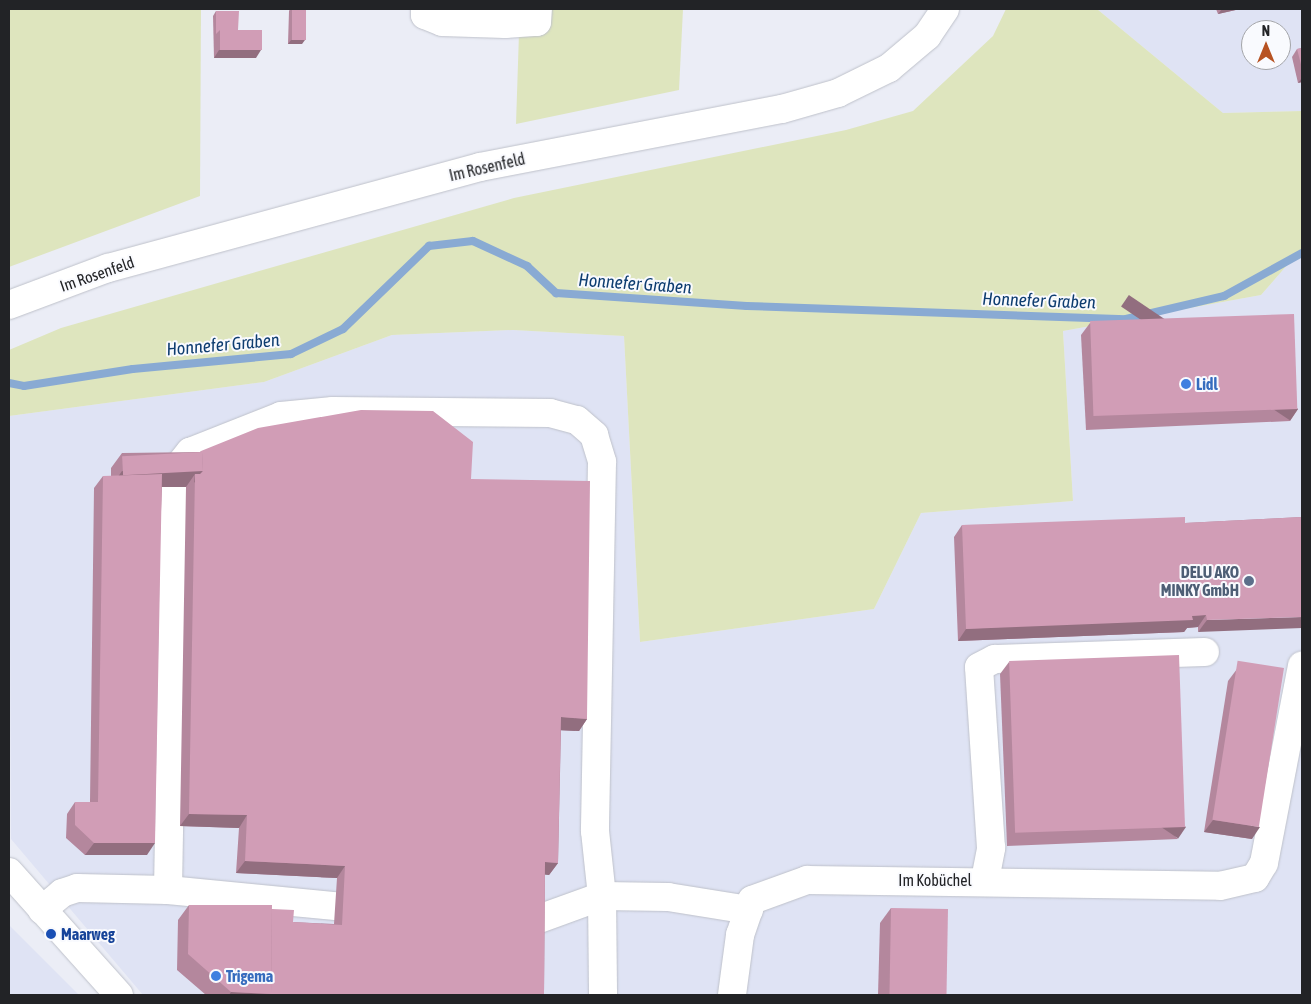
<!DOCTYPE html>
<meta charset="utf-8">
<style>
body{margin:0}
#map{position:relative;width:1311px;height:1004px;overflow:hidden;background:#ebedf6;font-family:"Asap Condensed",sans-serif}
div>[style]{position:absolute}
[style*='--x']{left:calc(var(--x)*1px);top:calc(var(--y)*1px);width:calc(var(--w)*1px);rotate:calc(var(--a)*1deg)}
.built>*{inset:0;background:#dfe3f4}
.green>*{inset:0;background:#dee5be}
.stream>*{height:8px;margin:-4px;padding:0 4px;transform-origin:4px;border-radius:4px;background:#89aad3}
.roads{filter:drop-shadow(0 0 1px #bec1ca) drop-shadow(0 0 1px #bec1ca)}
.minor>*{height:28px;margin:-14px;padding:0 14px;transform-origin:14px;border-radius:14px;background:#fff}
.wall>*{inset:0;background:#b4879d}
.shaded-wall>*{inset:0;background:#926e7f;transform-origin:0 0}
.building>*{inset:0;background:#d19db6;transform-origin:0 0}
.dots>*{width:14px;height:14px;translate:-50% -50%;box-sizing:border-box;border:2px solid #f9fafe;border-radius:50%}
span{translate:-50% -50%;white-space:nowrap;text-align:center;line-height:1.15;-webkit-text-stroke:4px #f9fafe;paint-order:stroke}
.street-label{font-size:16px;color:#222326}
.shop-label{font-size:16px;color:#366cbe;font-weight:700}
.left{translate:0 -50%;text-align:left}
.service-label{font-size:16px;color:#4e5e75;font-weight:700}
.right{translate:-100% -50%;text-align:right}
.transit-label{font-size:16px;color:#164399;font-weight:700}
.water-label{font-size:18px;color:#0e3d70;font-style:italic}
.frame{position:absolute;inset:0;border:10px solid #222326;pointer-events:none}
.north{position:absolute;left:1241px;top:20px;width:50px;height:50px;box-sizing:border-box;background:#f9fafe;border:1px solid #a3a4a8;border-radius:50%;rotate:0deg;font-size:14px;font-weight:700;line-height:20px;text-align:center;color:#222326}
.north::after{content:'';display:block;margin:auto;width:18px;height:22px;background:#b75222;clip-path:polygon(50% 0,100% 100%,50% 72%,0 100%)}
</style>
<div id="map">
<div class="built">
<div style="clip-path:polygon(evenodd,1097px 9px,1302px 9px,1302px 111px,1223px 113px,1097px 9px,1251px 30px,1281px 30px,1281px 60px,1251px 60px,1251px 30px)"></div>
<div style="clip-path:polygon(1302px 248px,1302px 995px,143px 995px,11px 839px,9px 416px,264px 382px,392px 335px,513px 330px,624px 336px,640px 642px,874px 609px,921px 513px,1073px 501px,1063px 331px,1261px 295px)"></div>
<div style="clip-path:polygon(9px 925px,79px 995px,9px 995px)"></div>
</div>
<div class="green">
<div style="clip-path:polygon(9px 9px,201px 9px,200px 196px,9px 267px)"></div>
<div style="clip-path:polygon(551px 9px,683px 9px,679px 90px,516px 124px,519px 33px)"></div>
<div style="clip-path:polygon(1006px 9px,1097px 9px,1223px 113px,1302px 111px,1302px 248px,1261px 295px,1063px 331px,1073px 501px,921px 513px,874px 609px,640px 642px,624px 336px,513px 330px,392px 335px,264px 382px,9px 416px,9px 350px,61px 328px,514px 198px,846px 130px,913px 111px,993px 36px)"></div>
</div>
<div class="stream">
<div style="--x:9;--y:383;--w:15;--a:11"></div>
<div style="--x:24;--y:386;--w:110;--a:-8.9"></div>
<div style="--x:133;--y:369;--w:159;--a:-5.4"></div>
<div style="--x:291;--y:354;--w:58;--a:-25.7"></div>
<div style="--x:343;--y:329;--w:120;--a:-44"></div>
<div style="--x:429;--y:246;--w:44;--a:-6.5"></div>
<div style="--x:473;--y:241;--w:60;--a:24.8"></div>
<div style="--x:527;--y:266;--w:40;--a:43"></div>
<div style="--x:556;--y:293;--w:191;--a:3.9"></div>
<div style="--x:747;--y:306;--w:379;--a:2"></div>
<div style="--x:1126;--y:319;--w:101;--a:-13.2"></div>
<div style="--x:1224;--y:296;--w:89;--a:-28.9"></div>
</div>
<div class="roads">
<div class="minor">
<div style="--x:425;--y:9;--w:6;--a:90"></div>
<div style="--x:425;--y:15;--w:18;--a:22"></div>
<div style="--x:442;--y:22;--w:63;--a:1.8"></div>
<div style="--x:505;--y:24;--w:32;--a:-4"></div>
<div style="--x:537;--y:22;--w:13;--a:-86"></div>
<div style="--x:9;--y:305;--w:106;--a:-20.5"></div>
<div style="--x:108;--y:268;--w:385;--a:-15.2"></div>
<div style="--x:480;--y:167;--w:308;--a:-10.9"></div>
<div style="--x:782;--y:109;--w:58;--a:-15.9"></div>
<div style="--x:838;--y:93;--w:57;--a:-26.1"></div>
<div style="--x:889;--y:68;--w:50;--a:-40.1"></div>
<div style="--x:927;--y:36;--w:32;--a:-56"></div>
<div style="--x:177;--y:468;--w:21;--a:-51"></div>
<div style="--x:190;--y:452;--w:98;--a:-21.6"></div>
<div style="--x:281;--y:416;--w:52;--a:-5.5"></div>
<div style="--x:333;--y:411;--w:217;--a:0.5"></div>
<div style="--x:550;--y:413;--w:28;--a:15"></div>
<div style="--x:577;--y:420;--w:23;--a:41"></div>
<div style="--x:594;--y:435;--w:28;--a:73"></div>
<div style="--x:602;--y:462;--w:369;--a:91.1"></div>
<div style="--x:595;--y:831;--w:65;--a:83.9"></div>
<div style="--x:602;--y:896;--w:66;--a:0.9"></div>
<div style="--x:668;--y:897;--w:82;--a:9.1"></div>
<div style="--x:9;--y:872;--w:165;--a:48.2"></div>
<div style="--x:985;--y:880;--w:33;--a:-79"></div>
<div style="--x:991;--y:848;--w:181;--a:-93.8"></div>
<div style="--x:979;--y:667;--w:18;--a:-27"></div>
<div style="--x:995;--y:659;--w:210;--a:-1.9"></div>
<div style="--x:168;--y:890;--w:403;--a:-89"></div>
<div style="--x:42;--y:910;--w:26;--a:-40"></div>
<div style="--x:62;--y:893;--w:16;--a:-18"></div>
<div style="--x:77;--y:888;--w:91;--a:1.3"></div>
<div style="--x:168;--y:890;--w:168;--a:5.5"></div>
<div style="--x:536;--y:920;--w:70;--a:-20"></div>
<div style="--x:602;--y:896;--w:99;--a:89.4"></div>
<div style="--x:732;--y:995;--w:61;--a:-82.4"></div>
<div style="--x:740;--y:935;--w:37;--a:-71"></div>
<div style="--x:752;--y:900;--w:59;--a:-20"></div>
<div style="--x:807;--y:880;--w:413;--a:0.8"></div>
<div style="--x:1220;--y:886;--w:36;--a:-13"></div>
<div style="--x:1255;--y:878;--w:17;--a:-59"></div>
<div style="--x:1264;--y:863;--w:201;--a:-79.1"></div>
</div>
</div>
<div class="wall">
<div style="clip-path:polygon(290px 9px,306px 9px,302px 44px,288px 44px,289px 11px)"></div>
<div style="clip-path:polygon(1216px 9px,1240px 9px,1218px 14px)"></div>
<div style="clip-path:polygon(216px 11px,238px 30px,256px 58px,214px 58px,213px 16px)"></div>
<div style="clip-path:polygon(1302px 48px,1302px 82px,1298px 83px,1292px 57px,1297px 49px)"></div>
<div style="clip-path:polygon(1090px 323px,1298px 409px,1290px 421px,1086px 430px,1081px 335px)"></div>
<div style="clip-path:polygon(201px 451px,471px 479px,587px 719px,579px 731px,561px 730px,558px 863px,549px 875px,545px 874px,544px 995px,206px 995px,177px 970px,178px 920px,189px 905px,272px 909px,293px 922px,334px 924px,337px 878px,236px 873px,239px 828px,180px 826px,186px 487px,162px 487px,147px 855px,85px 855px,66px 838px,67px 814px,75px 802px,90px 802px,94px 488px,103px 476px,111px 476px,111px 468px,122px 453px,200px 452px)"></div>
<div style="clip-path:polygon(1302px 517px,1198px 632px,1198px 627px,1187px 628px,1184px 632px,958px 641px,954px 537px,962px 525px,1185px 523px)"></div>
<div style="clip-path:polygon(1009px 662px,1178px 839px,1007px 846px,1000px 674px)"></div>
<div style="clip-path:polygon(1237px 669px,1252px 839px,1204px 832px,1228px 681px)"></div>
<div style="clip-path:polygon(891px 908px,945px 995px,878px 995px,880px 923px)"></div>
</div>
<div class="shaded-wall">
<div style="clip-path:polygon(1222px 9px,1240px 9px,1218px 14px)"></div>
<div style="clip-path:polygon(291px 40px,305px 40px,302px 44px,288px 44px)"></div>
<div style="clip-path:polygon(219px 50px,261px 50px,256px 58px,214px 58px)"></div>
<div style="clip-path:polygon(1302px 78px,1302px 82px,1298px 83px)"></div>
<div style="left:1298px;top:409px;width:14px;height:204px;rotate:124deg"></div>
<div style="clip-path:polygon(122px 471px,203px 471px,194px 483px,195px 474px,186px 487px,111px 487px)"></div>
<div style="clip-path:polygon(1206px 615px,1198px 627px,1187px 628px,1184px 632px,958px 641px,966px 629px)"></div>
<div style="clip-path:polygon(1302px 617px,1302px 628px,1198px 632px,1207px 620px)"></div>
<div style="clip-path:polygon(561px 717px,587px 719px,579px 731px,553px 730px)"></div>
<div style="clip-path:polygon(189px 814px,247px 815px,239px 828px,180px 826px)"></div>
<div style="clip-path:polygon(1213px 820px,1260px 827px,1252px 839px,1204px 832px)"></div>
<div style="left:1186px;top:827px;width:14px;height:170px;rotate:124deg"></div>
<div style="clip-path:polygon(94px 843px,155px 843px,147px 855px,85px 855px)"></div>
<div style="clip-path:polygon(245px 861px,345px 866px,337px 878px,236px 873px)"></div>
<div style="clip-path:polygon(545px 862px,558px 863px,549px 875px,537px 874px)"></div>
<div style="clip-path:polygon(231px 992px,271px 994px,270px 995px,229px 995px)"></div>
</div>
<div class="building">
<div style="left:292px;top:9px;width:14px;height:31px"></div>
<div style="clip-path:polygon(216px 11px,239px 11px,238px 30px,220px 30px,216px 34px)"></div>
<div style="left:220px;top:30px;width:42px;height:20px"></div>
<div style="clip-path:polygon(1302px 48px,1302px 68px,1297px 49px)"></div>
<div style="left:1294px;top:314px;width:95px;height:204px;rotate:88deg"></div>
<div style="clip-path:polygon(361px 410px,433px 411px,473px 442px,471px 479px,590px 481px,587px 719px,561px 717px,558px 863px,545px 862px,544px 995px,270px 995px,271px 994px,272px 909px,294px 910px,293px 922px,342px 925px,345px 866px,245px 861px,247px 815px,189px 814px,195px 474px,200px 474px,203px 471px,202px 452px,201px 452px,201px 451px,258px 428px)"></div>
<div style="left:202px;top:452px;width:19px;height:80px;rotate:87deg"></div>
<div style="clip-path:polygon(162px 474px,155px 843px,94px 843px,75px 825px,75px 802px,98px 802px,103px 476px)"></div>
<div style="clip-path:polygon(1185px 517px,1185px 523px,1302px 517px,1302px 617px,1207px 620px,1206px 615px,1192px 616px,1193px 620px,966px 629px,962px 525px)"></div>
<div style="left:1179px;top:655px;width:172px;height:170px;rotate:88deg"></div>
<div style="left:1284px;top:668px;width:161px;height:47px;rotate:99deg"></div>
<div style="clip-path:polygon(189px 905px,272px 905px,271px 994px,231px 992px,188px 954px)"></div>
<div style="left:891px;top:908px;width:57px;height:87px;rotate:1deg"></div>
</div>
<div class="dots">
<div style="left:1186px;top:384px;background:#3f7fe0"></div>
<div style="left:1249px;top:581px;background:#5c6f8a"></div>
<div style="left:51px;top:934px;background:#1a4fb4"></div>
<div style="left:216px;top:976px;background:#3f7fe0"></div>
</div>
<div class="street-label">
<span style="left:487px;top:167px;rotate:-13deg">Im Rosenfeld</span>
<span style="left:97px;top:274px;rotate:-19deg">Im Rosenfeld</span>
<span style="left:935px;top:880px">Im Kobüchel</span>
</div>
<div class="shop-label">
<span class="left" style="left:1196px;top:384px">Lidl</span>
<span class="left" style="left:226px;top:976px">Trigema</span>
</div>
<div class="service-label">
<span class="right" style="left:1239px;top:581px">DELU AKO<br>MINKY GmbH</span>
</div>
<div class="transit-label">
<span class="left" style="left:61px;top:934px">Maarweg</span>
</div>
<div class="water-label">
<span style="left:635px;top:284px;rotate:4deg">Honnefer Graben</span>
<span style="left:1039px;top:301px;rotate:2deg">Honnefer Graben</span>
<span style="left:223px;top:345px;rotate:-5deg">Honnefer Graben</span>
</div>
<div class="frame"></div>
<div class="north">N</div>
</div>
